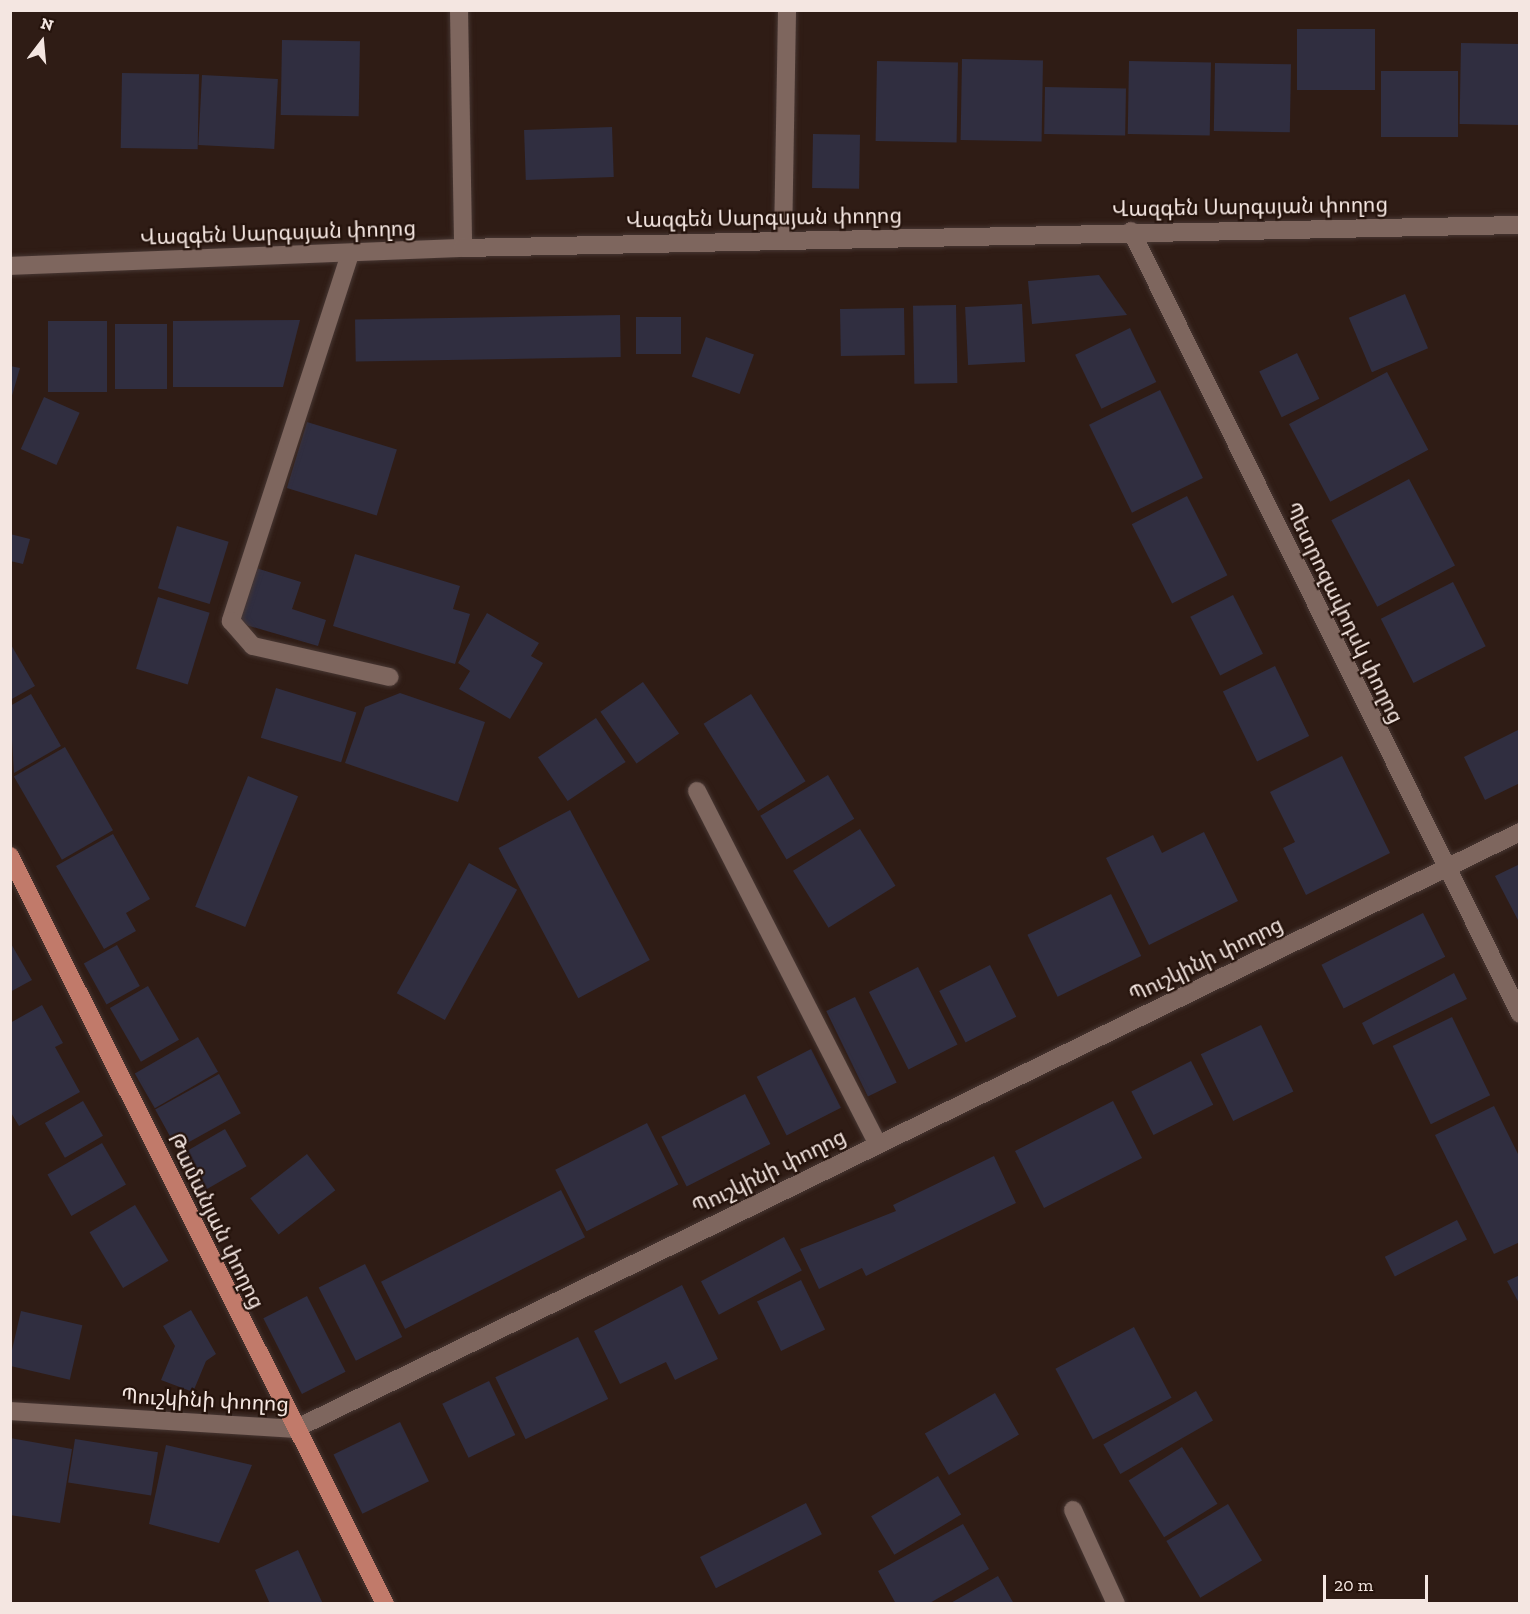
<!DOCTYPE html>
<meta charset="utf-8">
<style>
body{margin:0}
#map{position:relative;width:1530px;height:1614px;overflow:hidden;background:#2f1c15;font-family:"Zilla Slab","Noto Sans Armenian",serif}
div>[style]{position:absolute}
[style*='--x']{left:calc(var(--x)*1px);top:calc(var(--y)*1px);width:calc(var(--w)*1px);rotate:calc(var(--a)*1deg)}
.building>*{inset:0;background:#302e40;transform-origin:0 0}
.roads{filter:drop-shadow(0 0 2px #473733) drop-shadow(0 0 2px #473733)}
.street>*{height:18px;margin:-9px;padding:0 9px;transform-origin:9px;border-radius:9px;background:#7e665e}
.secondary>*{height:18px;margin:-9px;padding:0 9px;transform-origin:9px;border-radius:9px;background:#7e665e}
.primary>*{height:18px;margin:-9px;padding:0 9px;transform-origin:9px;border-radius:9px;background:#c17a6a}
span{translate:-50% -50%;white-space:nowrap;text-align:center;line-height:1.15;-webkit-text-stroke:4.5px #25130c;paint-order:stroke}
.street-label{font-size:21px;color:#f4e6e1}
.frame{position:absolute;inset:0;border:12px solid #f4e6e1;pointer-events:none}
.north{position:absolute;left:12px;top:12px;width:60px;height:60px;-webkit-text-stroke:4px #25130c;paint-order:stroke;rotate:16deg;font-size:16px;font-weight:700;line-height:24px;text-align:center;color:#f4e6e1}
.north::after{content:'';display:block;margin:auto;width:21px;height:27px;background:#f4e6e1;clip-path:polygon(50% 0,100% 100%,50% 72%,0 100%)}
.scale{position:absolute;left:1323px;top:1575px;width:105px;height:27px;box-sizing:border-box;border:3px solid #f4e6e1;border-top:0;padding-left:8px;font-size:18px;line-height:21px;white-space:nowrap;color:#f4e6e1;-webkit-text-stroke:4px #25130c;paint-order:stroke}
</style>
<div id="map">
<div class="building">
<div style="left:1297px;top:29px;width:78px;height:61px"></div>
<div style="left:282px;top:40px;width:78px;height:75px;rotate:1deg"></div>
<div style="left:1461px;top:43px;width:59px;height:81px;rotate:1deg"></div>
<div style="left:962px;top:59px;width:81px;height:81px;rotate:1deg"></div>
<div style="left:877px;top:61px;width:81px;height:80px;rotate:1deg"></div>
<div style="left:1129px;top:61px;width:82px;height:73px;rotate:1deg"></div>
<div style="left:1215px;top:63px;width:76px;height:68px;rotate:1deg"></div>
<div style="left:1381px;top:71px;width:77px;height:66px"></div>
<div style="left:122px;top:73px;width:77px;height:75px;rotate:1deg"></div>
<div style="left:202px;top:75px;width:76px;height:70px;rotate:3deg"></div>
<div style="left:1045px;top:87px;width:81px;height:47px;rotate:1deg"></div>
<div style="left:612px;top:127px;width:50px;height:88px;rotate:88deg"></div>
<div style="left:813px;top:134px;width:47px;height:54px;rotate:1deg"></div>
<div style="clip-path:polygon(1099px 275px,1127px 315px,1032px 324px,1028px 281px)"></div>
<div style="left:1405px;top:294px;width:59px;height:61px;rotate:67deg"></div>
<div style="left:1022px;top:304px;width:58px;height:57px;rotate:87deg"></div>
<div style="left:956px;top:305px;width:78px;height:43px;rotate:89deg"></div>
<div style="left:904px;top:308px;width:47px;height:64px;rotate:89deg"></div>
<div style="left:620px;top:315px;width:42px;height:265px;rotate:89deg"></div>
<div style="left:636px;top:317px;width:45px;height:37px"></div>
<div style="clip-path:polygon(300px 320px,283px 387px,173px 387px,173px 321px)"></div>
<div style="left:48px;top:321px;width:59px;height:71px"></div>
<div style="left:115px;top:324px;width:52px;height:65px"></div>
<div style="left:1130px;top:328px;width:60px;height:61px;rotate:64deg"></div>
<div style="left:706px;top:337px;width:51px;height:42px;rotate:20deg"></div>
<div style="left:1297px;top:353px;width:51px;height:42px;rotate:64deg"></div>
<div style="clip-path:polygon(10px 366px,20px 368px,11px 399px,10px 399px)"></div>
<div style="left:1387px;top:372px;width:88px;height:111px;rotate:62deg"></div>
<div style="left:1160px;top:390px;width:98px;height:79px;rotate:64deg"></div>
<div style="left:44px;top:397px;width:39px;height:57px;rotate:24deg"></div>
<div style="left:307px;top:422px;width:94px;height:69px;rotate:17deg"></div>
<div style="left:1409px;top:479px;width:98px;height:88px;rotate:62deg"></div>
<div style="left:1187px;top:496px;width:89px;height:62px;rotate:63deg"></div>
<div style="left:177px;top:526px;width:54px;height:65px;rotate:17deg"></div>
<div style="clip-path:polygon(10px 534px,30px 539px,23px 564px,10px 561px)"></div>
<div style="clip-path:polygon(355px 554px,460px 586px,453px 609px,470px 614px,455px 664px,333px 626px)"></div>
<div style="clip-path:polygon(256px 568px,301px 582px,292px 609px,326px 620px,318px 646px,239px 623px)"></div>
<div style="left:1453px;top:582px;width:72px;height:81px;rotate:63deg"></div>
<div style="left:1233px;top:595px;width:66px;height:48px;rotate:63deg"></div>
<div style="left:158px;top:597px;width:54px;height:75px;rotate:17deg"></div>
<div style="clip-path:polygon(487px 613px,539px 643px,531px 656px,543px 663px,510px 719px,459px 689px,470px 671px,458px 663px)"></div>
<div style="clip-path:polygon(10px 643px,35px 686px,10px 700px)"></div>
<div style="left:1275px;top:666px;width:78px;height:58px;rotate:64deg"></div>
<div style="left:643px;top:682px;width:63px;height:52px;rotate:55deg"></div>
<div style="left:276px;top:688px;width:84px;height:52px;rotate:17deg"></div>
<div style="clip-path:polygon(400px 693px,485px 722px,458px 802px,345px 763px,365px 707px)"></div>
<div style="clip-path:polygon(31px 694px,61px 746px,14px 773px,10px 706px)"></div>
<div style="left:751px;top:694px;width:103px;height:56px;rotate:58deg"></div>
<div style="left:596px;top:718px;width:53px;height:70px;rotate:56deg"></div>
<div style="clip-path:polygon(1520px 729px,1520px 783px,1485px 800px,1464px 757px)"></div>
<div style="left:65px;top:747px;width:96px;height:59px;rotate:60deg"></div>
<div style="clip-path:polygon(1342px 756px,1390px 853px,1306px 895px,1283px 848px,1295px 842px,1270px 792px)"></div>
<div style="left:828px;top:775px;width:51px;height:79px;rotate:59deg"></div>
<div style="left:248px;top:776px;width:54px;height:141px;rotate:22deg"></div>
<div style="left:570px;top:810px;width:170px;height:81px;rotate:62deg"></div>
<div style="left:860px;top:829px;width:67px;height:79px;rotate:58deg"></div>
<div style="clip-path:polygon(1204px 832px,1238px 901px,1149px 945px,1106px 858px,1153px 835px,1162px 853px)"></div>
<div style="clip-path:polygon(113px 834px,150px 899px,126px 913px,136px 931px,104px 949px,56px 866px)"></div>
<div style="left:469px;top:863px;width:55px;height:149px;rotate:29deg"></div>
<div style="clip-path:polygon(1520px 864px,1520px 924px,1495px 876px)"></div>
<div style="left:1111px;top:894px;width:69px;height:93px;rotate:64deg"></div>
<div style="left:1423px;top:913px;width:49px;height:114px;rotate:63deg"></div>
<div style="clip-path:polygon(10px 942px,32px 980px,10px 992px)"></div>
<div style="left:117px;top:945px;width:47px;height:38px;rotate:61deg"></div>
<div style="left:990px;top:965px;width:58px;height:57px;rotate:63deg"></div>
<div style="left:918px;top:967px;width:87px;height:55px;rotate:63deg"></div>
<div style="clip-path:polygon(1454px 973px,1467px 999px,1373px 1045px,1362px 1023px)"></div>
<div style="left:148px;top:986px;width:62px;height:44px;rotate:60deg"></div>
<div style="left:855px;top:997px;width:95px;height:32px;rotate:64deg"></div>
<div style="clip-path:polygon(42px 1005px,63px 1043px,55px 1047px,80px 1092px,19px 1126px,10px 1111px,10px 1023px)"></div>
<div style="left:1452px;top:1017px;width:87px;height:66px;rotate:64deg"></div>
<div style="left:1261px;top:1025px;width:74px;height:67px;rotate:64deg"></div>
<div style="left:198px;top:1037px;width:40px;height:73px;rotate:60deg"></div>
<div style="left:811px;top:1049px;width:66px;height:61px;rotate:63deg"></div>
<div style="left:1191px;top:1061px;width:49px;height:67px;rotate:63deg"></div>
<div style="left:219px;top:1074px;width:45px;height:73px;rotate:61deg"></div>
<div style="left:745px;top:1094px;width:56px;height:94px;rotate:63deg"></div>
<div style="left:83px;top:1101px;width:40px;height:44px;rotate:60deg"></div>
<div style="left:1113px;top:1101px;width:64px;height:110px;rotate:63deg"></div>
<div style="clip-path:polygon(1494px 1106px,1520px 1158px,1520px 1242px,1494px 1254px,1435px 1135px)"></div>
<div style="left:647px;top:1123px;width:69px;height:103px;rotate:63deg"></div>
<div style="left:225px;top:1129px;width:43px;height:52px;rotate:60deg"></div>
<div style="left:102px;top:1143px;width:48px;height:63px;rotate:60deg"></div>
<div style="left:307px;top:1154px;width:46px;height:72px;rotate:52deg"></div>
<div style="clip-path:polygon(994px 1156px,1016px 1203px,866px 1276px,862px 1268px,819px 1289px,800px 1249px,896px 1211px,893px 1205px)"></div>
<div style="left:561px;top:1190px;width:53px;height:202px;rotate:63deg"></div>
<div style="left:135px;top:1205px;width:65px;height:53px;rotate:59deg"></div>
<div style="left:1457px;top:1220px;width:22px;height:81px;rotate:63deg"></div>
<div style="left:784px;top:1237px;width:38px;height:94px;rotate:62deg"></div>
<div style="left:365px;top:1264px;width:82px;height:52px;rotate:63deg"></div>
<div style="clip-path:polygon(1520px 1275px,1520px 1305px,1507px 1281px)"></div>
<div style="left:801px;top:1280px;width:55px;height:49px;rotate:64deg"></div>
<div style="clip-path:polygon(682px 1285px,718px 1359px,675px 1380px,666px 1362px,620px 1384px,594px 1331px)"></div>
<div style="left:307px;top:1296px;width:85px;height:49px;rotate:63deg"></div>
<div style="clip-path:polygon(191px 1310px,216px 1354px,206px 1361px,193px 1392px,161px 1380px,175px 1346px,163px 1326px)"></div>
<div style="left:21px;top:1311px;width:63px;height:56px;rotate:13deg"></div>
<div style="left:1134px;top:1327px;width:80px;height:89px;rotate:62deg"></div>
<div style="left:578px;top:1337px;width:69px;height:92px;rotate:64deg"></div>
<div style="left:489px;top:1381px;width:60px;height:52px;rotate:64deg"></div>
<div style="left:1196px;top:1391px;width:34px;height:107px;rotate:60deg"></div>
<div style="left:995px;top:1393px;width:48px;height:81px;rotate:60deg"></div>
<div style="left:400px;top:1422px;width:66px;height:74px;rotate:64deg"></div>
<div style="clip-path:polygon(10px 1438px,72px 1449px,60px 1523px,10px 1515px)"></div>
<div style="left:75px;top:1439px;width:84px;height:44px;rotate:9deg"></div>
<div style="clip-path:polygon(166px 1445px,252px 1465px,219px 1543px,149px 1524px)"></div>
<div style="left:1182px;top:1447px;width:67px;height:63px;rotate:58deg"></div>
<div style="left:938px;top:1476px;width:45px;height:78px;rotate:59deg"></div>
<div style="left:806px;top:1503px;width:35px;height:119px;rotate:63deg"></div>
<div style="left:1228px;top:1504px;width:66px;height:72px;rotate:59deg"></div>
<div style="clip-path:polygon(963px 1524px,989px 1569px,928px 1604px,896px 1604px,878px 1571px)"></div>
<div style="clip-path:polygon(298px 1550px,323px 1604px,270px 1604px,255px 1570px)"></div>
<div style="clip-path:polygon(998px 1576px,1014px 1604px,949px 1604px)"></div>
</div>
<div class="roads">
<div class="street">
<div style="--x:459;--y:10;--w:238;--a:89"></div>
<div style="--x:1131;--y:231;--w:874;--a:63.58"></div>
<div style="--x:783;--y:241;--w:231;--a:-89"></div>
<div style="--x:350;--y:254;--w:386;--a:108"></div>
<div style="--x:231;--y:621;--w:33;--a:49"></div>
<div style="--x:253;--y:646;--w:140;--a:12.8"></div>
<div style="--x:697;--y:791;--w:397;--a:62.9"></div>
<div style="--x:10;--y:1411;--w:286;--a:3.6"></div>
<div style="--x:295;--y:1429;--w:1363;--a:-25.98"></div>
<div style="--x:1073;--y:1510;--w:103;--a:65.4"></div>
</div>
<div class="secondary">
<div style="--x:10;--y:266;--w:453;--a:-2.3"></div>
<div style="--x:463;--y:248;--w:1057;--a:-1.25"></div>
</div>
<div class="primary">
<div style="--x:10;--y:856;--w:837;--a:63.37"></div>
</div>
</div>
<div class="street-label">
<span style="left:1250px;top:207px;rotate:-1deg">Վազգեն Սարգսյան փողոց</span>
<span style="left:764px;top:218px;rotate:-1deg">Վազգեն Սարգսյան փողոց</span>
<span style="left:278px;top:233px;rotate:-2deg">Վազգեն Սարգսյան փողոց</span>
<span style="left:1344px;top:613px;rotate:64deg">Պետրոզավոդսկ փողոց</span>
<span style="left:1206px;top:960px;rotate:-26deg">Պուշկինի փողոց</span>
<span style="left:769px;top:1172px;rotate:-26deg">Պուշկինի փողոց</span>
<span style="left:216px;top:1221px;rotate:64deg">Թամանյան փողոց</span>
<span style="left:205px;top:1400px;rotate:3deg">Պուշկինի փողոց</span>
</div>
<div class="frame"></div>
<div class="north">N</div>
<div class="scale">20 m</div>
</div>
